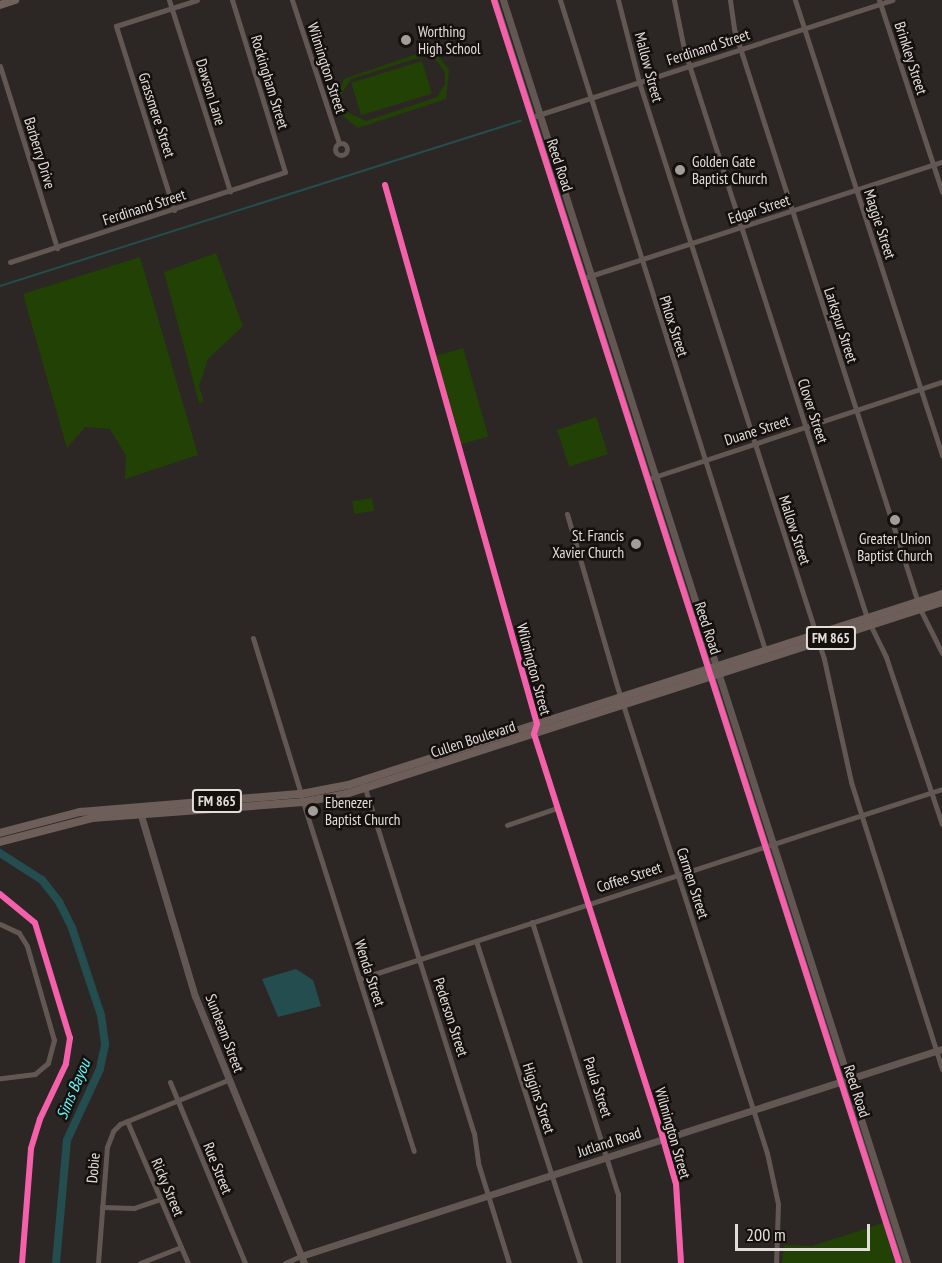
<!DOCTYPE html>
<style>
body{margin:0}
#map{position:relative;width:942px;height:1263px;overflow:hidden;background:#2c2724;font-family:"PT Sans Narrow",sans-serif}
div>[style]{position:absolute}
[style*='--x']{left:calc(var(--x)*1px);top:calc(var(--y)*1px);width:calc(var(--w)*1px);rotate:calc(var(--a)*1deg)}
.green>*{inset:0;background:#214105;transform-origin:0 0}
.water>*{inset:0;background:#234d4e}
.stream>*{height:1.5px;margin:-0.75px;padding:0 0.75px;transform-origin:0.75px;border-radius:0.75px;background:#234d4e}
.river>*{height:8px;margin:-4px;padding:0 4px;transform-origin:4px;border-radius:4px;background:#234d4e}
.minor>*{height:5px;margin:-2.5px;padding:0 2.5px;transform-origin:2.5px;border-radius:2.5px;background:#635753}
.minor>.ring{margin:-2.5px;padding:0;box-sizing:content-box;background:none;border:5px solid #635753;border-radius:50%}
.tertiary>*{height:7px;margin:-3.5px;padding:0 3.5px;transform-origin:3.5px;border-radius:3.5px;background:#635753}
.secondary>*{height:8px;margin:-4px;padding:0 4px;transform-origin:4px;border-radius:4px;background:#70615c}
.primary>*{height:8px;margin:-4px;padding:0 4px;transform-origin:4px;border-radius:4px;background:#6e5e5a}
.cycleway>*{height:6px;margin:-3px;padding:0 3px;transform-origin:3px;border-radius:3px;background:#f560ab}
.dots>*{width:16px;height:16px;translate:-50% -50%;box-sizing:border-box;border:3px solid #14100e;border-radius:50%}
span{translate:-50% -50%;white-space:nowrap;text-align:center;line-height:1.15;-webkit-text-stroke:5px #14100e;paint-order:stroke}
.shield-label span{padding:2px 4px;background:#14100e;border:2px solid;border-radius:4px;-webkit-text-stroke-width:0}
.shield-label{font-size:14px;color:#e3ddda;font-weight:700}
.poi-label{font-size:15px;color:#e3ddda}
.left{translate:0 -50%;text-align:left}
.right{translate:-100% -50%;text-align:right}
.street-label{font-size:15px;color:#e3ddda}
.water-label{font-size:16px;color:#65f9fc;font-style:italic}
.scale{position:absolute;left:735px;top:1224px;width:135px;height:27px;box-sizing:border-box;border:3px solid #e3ddda;border-top:0;padding-left:8px;font-size:18px;line-height:21px;white-space:nowrap;color:#e3ddda;-webkit-text-stroke:4px #14100e;paint-order:stroke}
</style>
<div id="map">
<div class="green">
<div style="clip-path:polygon(evenodd,425px 51px,439px 57px,449px 70px,446px 99px,358px 128px,343px 116px,336px 99px,344px 79px,425px 51px,424px 56px,435px 59px,445px 72px,445px 84px,437px 97px,366px 121px,345px 111px,341px 95px,351px 79px,424px 56px)"></div>
<div style="left:422px;top:61px;width:34px;height:74px;rotate:73deg"></div>
<div style="clip-path:polygon(216px 253px,243px 326px,208px 359px,199px 386px,204px 402px,199px 403px,164px 272px)"></div>
<div style="clip-path:polygon(140px 257px,198px 455px,125px 479px,126px 456px,110px 429px,85px 427px,67px 448px,23px 294px)"></div>
<div style="left:463px;top:348px;width:92px;height:29px;rotate:74deg"></div>
<div style="left:596px;top:417px;width:39px;height:41px;rotate:72deg"></div>
<div style="left:372px;top:498px;width:13px;height:20px;rotate:81deg"></div>
<div style="clip-path:polygon(883px 1223px,895px 1263px,782px 1263px,784px 1245px,812px 1246px)"></div>
</div>
<div class="water">
<div style="clip-path:polygon(296px 969px,313px 980px,321px 1006px,278px 1017px,262px 979px)"></div>
</div>
<div class="stream">
<div style="--x:0;--y:286;--w:546;--a:-17.6"></div>
</div>
<div class="river">
<div style="--x:0;--y:853;--w:50;--a:32.7"></div>
<div style="--x:42;--y:880;--w:28;--a:52"></div>
<div style="--x:59;--y:902;--w:29;--a:63"></div>
<div style="--x:72;--y:928;--w:92;--a:71.6"></div>
<div style="--x:101;--y:1015;--w:30;--a:82"></div>
<div style="--x:105;--y:1045;--w:25;--a:102"></div>
<div style="--x:100;--y:1069;--w:78;--a:114.9"></div>
<div style="--x:67;--y:1140;--w:123;--a:95.1"></div>
</div>
<div class="minor">
<div style="--x:169;--y:0;--w:201;--a:72.3"></div>
<div style="--x:292;--y:0;--w:151;--a:71.8"></div>
<div style="--x:560;--y:0;--w:685;--a:72.49"></div>
<div style="--x:618;--y:0;--w:85;--a:75.6"></div>
<div style="--x:639;--y:82;--w:606;--a:72.22"></div>
<div style="--x:824;--y:659;--w:126;--a:77.6"></div>
<div style="--x:851;--y:782;--w:301;--a:72.4"></div>
<div style="--x:674;--y:0;--w:50;--a:78.5"></div>
<div style="--x:684;--y:49;--w:598;--a:72.17"></div>
<div style="--x:867;--y:618;--w:43;--a:64"></div>
<div style="--x:886;--y:657;--w:176;--a:71.5"></div>
<div style="--x:730;--y:0;--w:29;--a:82"></div>
<div style="--x:734;--y:29;--w:609;--a:72.22"></div>
<div style="--x:920;--y:609;--w:49;--a:63.4"></div>
<div style="--x:795;--y:0;--w:479;--a:72.1"></div>
<div style="--x:879;--y:0;--w:202;--a:71.8"></div>
<div style="--x:0;--y:66;--w:191;--a:72.6"></div>
<div style="--x:532;--y:117;--w:379;--a:-18"></div>
<div class="ring" style="left:335px;top:143px;width:7px;height:7px"></div>
<div style="--x:385;--y:185;--w:560;--a:74.25"></div>
<div style="--x:537;--y:724;--w:10;--a:107"></div>
<div style="--x:534;--y:734;--w:425;--a:72.3"></div>
<div style="--x:663;--y:1139;--w:47;--a:73.9"></div>
<div style="--x:676;--y:1184;--w:79;--a:86.4"></div>
<div style="--x:174;--y:210;--w:193;--a:-107.5"></div>
<div style="--x:116;--y:26;--w:85;--a:-17.8"></div>
<div style="--x:10;--y:262;--w:289;--a:-18.1"></div>
<div style="--x:285;--y:172;--w:180;--a:-107.1"></div>
<div style="--x:584;--y:278;--w:376;--a:-18"></div>
<div style="--x:648;--y:479;--w:310;--a:-18.3"></div>
<div style="--x:567;--y:514;--w:182;--a:73.8"></div>
<div style="--x:618;--y:689;--w:487;--a:72.2"></div>
<div style="--x:767;--y:1153;--w:52;--a:77.8"></div>
<div style="--x:778;--y:1204;--w:59;--a:91.9"></div>
<div style="--x:253;--y:638;--w:163;--a:72.9"></div>
<div style="--x:364;--y:785;--w:365;--a:72.5"></div>
<div style="--x:474;--y:1133;--w:30;--a:82"></div>
<div style="--x:478;--y:1163;--w:105;--a:72.8"></div>
<div style="--x:303;--y:802;--w:366;--a:72.4"></div>
<div style="--x:507;--y:825;--w:53;--a:-18.8"></div>
<div style="--x:532;--y:922;--w:285;--a:72.5"></div>
<div style="--x:618;--y:1194;--w:69;--a:90"></div>
<div style="--x:0;--y:924;--w:21;--a:25"></div>
<div style="--x:19;--y:933;--w:15;--a:58"></div>
<div style="--x:27;--y:946;--w:98;--a:74"></div>
<div style="--x:54;--y:1040;--w:24;--a:105"></div>
<div style="--x:48;--y:1063;--w:17;--a:140"></div>
<div style="--x:35;--y:1074;--w:35;--a:173"></div>
<div style="--x:476;--y:941;--w:338;--a:72.1"></div>
<div style="--x:359;--y:979;--w:613;--a:-18.05"></div>
<div style="--x:170;--y:1082;--w:196;--a:67.5"></div>
<div style="--x:127;--y:1121;--w:155;--a:66.8"></div>
<div style="--x:102;--y:1207;--w:32;--a:2"></div>
<div style="--x:134;--y:1208;--w:28;--a:-19"></div>
<div style="--x:98;--y:1263;--w:116;--a:-85.6"></div>
<div style="--x:107;--y:1147;--w:17;--a:-69"></div>
<div style="--x:113;--y:1131;--w:10;--a:-45"></div>
<div style="--x:120;--y:1124;--w:117;--a:-22.2"></div>
<div style="--x:140;--y:1263;--w:44;--a:-21.3"></div>
<div style="--x:285;--y:1263;--w:17;--a:-24"></div>
</div>
<div class="tertiary">
<div style="--x:494;--y:0;--w:1326;--a:72.22"></div>
<div style="--x:503;--y:0;--w:1326;--a:72.26"></div>
<div style="--x:140;--y:812;--w:192;--a:73.4"></div>
<div style="--x:195;--y:996;--w:288;--a:67.8"></div>
<div style="--x:301;--y:1256;--w:674;--a:-17.9"></div>
</div>
<div class="secondary">
<div style="--x:0;--y:5;--w:16;--a:-18"></div>
</div>
<div class="primary">
<div style="--x:0;--y:833;--w:83;--a:-14.7"></div>
<div style="--x:80;--y:812;--w:222;--a:-4.7"></div>
<div style="--x:301;--y:794;--w:48;--a:-10.8"></div>
<div style="--x:348;--y:785;--w:624;--a:-17.83"></div>
<div style="--x:0;--y:842;--w:95;--a:-14.6"></div>
<div style="--x:92;--y:818;--w:212;--a:-4.3"></div>
<div style="--x:303;--y:802;--w:44;--a:-10.5"></div>
<div style="--x:346;--y:794;--w:626;--a:-17.86"></div>
</div>
<div class="cycleway">
<div style="--x:494;--y:0;--w:1326;--a:72.22"></div>
<div style="--x:385;--y:185;--w:560;--a:74.25"></div>
<div style="--x:537;--y:724;--w:10;--a:107"></div>
<div style="--x:534;--y:734;--w:425;--a:72.3"></div>
<div style="--x:663;--y:1139;--w:47;--a:73.9"></div>
<div style="--x:676;--y:1184;--w:79;--a:86.4"></div>
<div style="--x:0;--y:894;--w:45;--a:39.6"></div>
<div style="--x:35;--y:923;--w:120;--a:73.1"></div>
<div style="--x:70;--y:1038;--w:26;--a:99"></div>
<div style="--x:66;--y:1064;--w:61;--a:115.3"></div>
<div style="--x:40;--y:1119;--w:31;--a:107"></div>
<div style="--x:31;--y:1149;--w:114;--a:94.5"></div>
</div>
<div class="dots">
<div style="left:406px;top:40px;background:#a39d9a"></div>
<div style="left:680px;top:170px;background:#a39d9a"></div>
<div style="left:895px;top:520px;background:#a39d9a"></div>
<div style="left:636px;top:544px;background:#a39d9a"></div>
<div style="left:313px;top:811px;background:#a39d9a"></div>
</div>
<div class="shield-label">
<span style="left:831px;top:638px">FM 865</span>
<span style="left:217px;top:801px">FM 865</span>
</div>
<div class="poi-label">
<span class="left" style="left:418px;top:40px">Worthing<br>High School</span>
<span class="left" style="left:692px;top:170px">Golden Gate<br>Baptist Church</span>
<span class="right" style="left:624px;top:544px">St. Francis<br>Xavier Church</span>
<span style="left:895px;top:547px">Greater Union<br>Baptist Church</span>
<span class="left" style="left:325px;top:811px">Ebenezer<br>Baptist Church</span>
</div>
<div class="street-label">
<span style="left:708px;top:47px;rotate:-18deg">Ferdinand Street</span>
<span style="left:911px;top:58px;rotate:72deg">Brinkley Street</span>
<span style="left:649px;top:67px;rotate:75deg">Mallow Street</span>
<span style="left:327px;top:68px;rotate:72deg">Wilmington Street</span>
<span style="left:270px;top:82px;rotate:73deg">Rockingham Street</span>
<span style="left:211px;top:92px;rotate:73deg">Dawson Lane</span>
<span style="left:157px;top:115px;rotate:72deg">Grassmere Street</span>
<span style="left:40px;top:153px;rotate:73deg">Barberry Drive</span>
<span style="left:560px;top:165px;rotate:72deg">Reed Road</span>
<span style="left:144px;top:207px;rotate:-18deg">Ferdinand Street</span>
<span style="left:759px;top:209px;rotate:-18deg">Edgar Street</span>
<span style="left:880px;top:224px;rotate:72deg">Maggie Street</span>
<span style="left:841px;top:325px;rotate:72deg">Larkspur Street</span>
<span style="left:674px;top:326px;rotate:72deg">Phlox Street</span>
<span style="left:813px;top:411px;rotate:72deg">Clover Street</span>
<span style="left:757px;top:430px;rotate:-18deg">Duane Street</span>
<span style="left:795px;top:530px;rotate:72deg">Mallow Street</span>
<span style="left:708px;top:628px;rotate:72deg">Reed Road</span>
<span style="left:534px;top:669px;rotate:75deg">Wilmington Street</span>
<span style="left:473px;top:739px;rotate:-18deg">Cullen Boulevard</span>
<span style="left:629px;top:877px;rotate:-18deg">Coffee Street</span>
<span style="left:693px;top:883px;rotate:72deg">Carmen Street</span>
<span style="left:370px;top:973px;rotate:72deg">Wenda Street</span>
<span style="left:451px;top:1017px;rotate:72deg">Pederson Street</span>
<span style="left:225px;top:1033px;rotate:69deg">Sunbeam Street</span>
<span style="left:598px;top:1087px;rotate:72deg">Paula Street</span>
<span style="left:857px;top:1091px;rotate:72deg">Reed Road</span>
<span style="left:539px;top:1098px;rotate:72deg">Higgins Street</span>
<span style="left:673px;top:1133px;rotate:74deg">Wilmington Street</span>
<span style="left:609px;top:1142px;rotate:-18deg">Jutland Road</span>
<span style="left:93px;top:1168px;rotate:-85deg">Dobie</span>
<span style="left:218px;top:1168px;rotate:68deg">Rue Street</span>
<span style="left:168px;top:1187px;rotate:67deg">Ricky Street</span>
</div>
<div class="water-label">
<span style="left:73px;top:1089px;rotate:-67deg">Sims Bayou</span>
</div>
<div class="scale">200 m</div>
</div>
